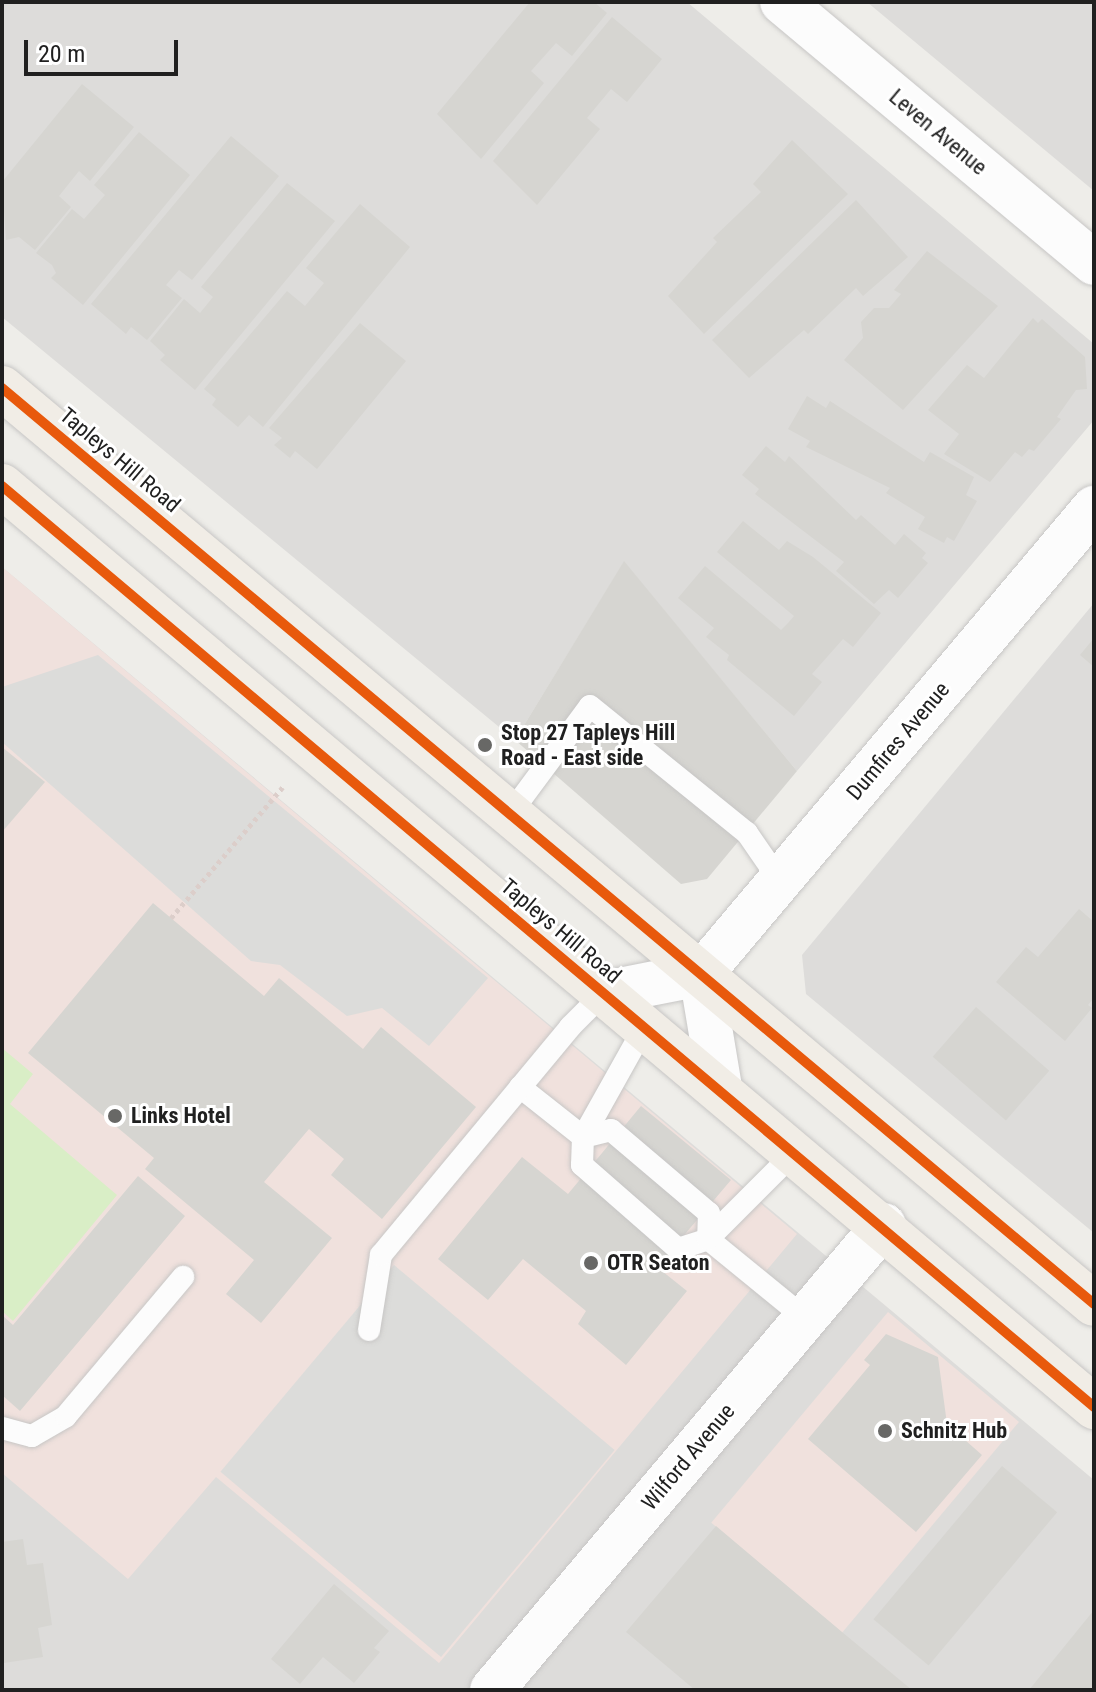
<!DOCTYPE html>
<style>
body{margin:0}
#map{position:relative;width:1096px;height:1692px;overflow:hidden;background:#eeede9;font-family:"Roboto Condensed",sans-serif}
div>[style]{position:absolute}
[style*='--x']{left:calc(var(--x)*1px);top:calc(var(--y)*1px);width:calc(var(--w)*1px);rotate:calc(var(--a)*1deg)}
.residential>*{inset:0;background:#dddcda}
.commercial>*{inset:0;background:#f0e1dd;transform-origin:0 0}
.religious>*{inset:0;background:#dcdcda;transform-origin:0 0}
.grass>*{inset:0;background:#d9eec6}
.building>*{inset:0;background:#d6d5d1;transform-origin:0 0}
.path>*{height:5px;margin-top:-2.5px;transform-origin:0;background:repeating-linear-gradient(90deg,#dcceca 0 4px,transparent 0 8px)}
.roads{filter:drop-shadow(0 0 2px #c7c6c5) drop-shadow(0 0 2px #c7c6c5)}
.service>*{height:22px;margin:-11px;padding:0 11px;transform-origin:11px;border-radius:11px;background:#fcfcfc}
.minor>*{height:44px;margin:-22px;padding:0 22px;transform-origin:22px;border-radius:22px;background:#fcfcfc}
.primary>*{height:44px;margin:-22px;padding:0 22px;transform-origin:22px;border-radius:22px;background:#f1ede6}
.cycleway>*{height:10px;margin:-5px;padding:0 5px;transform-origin:5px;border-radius:5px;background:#e8590c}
.dots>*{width:22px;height:22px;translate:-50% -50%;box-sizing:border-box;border:4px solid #fff;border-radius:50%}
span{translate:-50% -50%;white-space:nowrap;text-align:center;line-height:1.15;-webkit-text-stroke:6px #fff;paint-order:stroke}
.street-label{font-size:22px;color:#202020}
.poi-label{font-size:22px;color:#202020;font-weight:700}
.left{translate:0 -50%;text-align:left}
.frame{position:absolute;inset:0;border:4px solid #202020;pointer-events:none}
.scale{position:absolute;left:24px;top:40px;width:154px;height:36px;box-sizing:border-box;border:4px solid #202020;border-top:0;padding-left:10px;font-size:24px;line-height:28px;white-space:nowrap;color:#202020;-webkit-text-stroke:6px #fff;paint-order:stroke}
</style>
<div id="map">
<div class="residential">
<div style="clip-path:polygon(2px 2px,687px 2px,1094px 344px,1094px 420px,797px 771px,624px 562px,515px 740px,2px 317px)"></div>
<div style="clip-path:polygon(867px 2px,1094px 2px,1094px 191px)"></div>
<div style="clip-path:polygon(2px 567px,1094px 1480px,1094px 1690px,2px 1690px)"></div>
<div style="clip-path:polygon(1094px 603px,1094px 1233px,806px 994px,802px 955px)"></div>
</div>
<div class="commercial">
<div style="clip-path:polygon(2px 567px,797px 1234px,439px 1663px,216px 1477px,128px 1579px,2px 1473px)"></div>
<div style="left:888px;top:1312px;width:171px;height:275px;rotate:40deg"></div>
</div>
<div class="religious">
<div style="clip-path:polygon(98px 655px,488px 978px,429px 1046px,382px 1008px,347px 1016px,280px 965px,251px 961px,2px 742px,2px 687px)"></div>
<div style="left:394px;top:1265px;width:288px;height:270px;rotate:40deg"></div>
</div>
<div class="grass">
<div style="clip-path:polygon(2px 1048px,33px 1074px,10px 1104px,117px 1195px,13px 1321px,2px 1311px)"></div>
</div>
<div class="building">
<div style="clip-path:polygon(530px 2px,594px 2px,607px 13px,572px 56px,556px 43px,531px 71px,544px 83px,481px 159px,437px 114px)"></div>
<div style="clip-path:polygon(612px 17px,662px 59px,627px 102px,611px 89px,587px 118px,600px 129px,537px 205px,493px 161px)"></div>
<div style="clip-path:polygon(82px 84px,134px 127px,90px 181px,79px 171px,59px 196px,71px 207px,35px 250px,19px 237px,6px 240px,2px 182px)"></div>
<div style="clip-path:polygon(139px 132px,190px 175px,83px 305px,51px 278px,56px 273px,52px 265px,36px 253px,72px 209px,84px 219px,105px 195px,94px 185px)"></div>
<div style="clip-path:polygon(231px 136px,279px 176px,192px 280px,179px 270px,166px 285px,182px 298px,147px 340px,131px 327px,126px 334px,91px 304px)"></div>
<div style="clip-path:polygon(792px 140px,848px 194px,704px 334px,668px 296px,717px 242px,713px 238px,761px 192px,753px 184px)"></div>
<div style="clip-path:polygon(287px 183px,335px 221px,195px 390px,160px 360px,165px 355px,150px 341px,184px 299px,200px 313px,213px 297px,201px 287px)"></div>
<div style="clip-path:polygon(856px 200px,908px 257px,863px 296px,856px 288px,808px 334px,804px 330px,749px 378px,712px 340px)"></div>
<div style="clip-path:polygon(360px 204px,410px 247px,263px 427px,249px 415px,238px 427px,212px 405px,216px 399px,204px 389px,287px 291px,305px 306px,324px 283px,306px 268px)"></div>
<div style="clip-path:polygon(927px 251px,998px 306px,903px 410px,844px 360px,863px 338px,861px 322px,874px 308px,889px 308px,901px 294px,894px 290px)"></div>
<div style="clip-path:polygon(1033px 318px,1038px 323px,1042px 319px,1085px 357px,1087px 389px,1076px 390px,1057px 417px,1061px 419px,1034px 451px,1029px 449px,1022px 457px,1015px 452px,990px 482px,944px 454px,959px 434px,928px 410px,967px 365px,984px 378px)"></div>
<div style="clip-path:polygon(360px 323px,406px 361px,317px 469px,295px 451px,290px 458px,274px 445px,282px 438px,269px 428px)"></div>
<div style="clip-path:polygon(807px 396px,826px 408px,830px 401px,924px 462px,930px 452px,974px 477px,966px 495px,977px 501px,954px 541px,947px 537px,944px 543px,918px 529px,925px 517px,886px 493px,890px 488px,806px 447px,810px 441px,788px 429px)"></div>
<div style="clip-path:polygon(766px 446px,785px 462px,789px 456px,856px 520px,861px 515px,895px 545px,904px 534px,926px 553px,922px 558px,928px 563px,898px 598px,889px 590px,874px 604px,836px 571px,844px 562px,755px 494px,759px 489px,742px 475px)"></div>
<div style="clip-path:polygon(743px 521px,779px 550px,787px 541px,813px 557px,881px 613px,853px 647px,843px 639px,812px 674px,822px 682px,794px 716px,727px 660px,729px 655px,706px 637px,714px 628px,678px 598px,705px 566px,781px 630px,788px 623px,794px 616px,717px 552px)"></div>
<div style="clip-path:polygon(624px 561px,797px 771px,707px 879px,681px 884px,515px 740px)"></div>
<div style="clip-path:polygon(1094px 638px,1094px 667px,1080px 655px)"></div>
<div style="clip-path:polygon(2px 747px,45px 782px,2px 832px)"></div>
<div style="clip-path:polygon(153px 903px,264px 996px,279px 978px,363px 1049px,381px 1027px,476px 1107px,382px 1219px,331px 1175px,344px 1159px,309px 1129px,264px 1182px,332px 1238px,261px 1323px,226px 1294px,254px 1260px,145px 1169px,154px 1158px,28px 1053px)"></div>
<div style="clip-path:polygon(1079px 909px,1094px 922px,1094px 998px,1088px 1005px,1092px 1008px,1065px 1041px,996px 982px,1026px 947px,1038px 957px)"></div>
<div style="left:976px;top:1007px;width:97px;height:66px;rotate:41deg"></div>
<div style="clip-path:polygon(641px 1106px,731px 1180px,657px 1267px,687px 1291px,626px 1365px,578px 1324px,586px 1311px,523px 1259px,488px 1300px,438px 1259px,522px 1157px,568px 1194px)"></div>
<div style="clip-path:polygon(138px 1176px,185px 1216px,20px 1411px,2px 1395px,2px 1315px,13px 1325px)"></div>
<div style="clip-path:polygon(886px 1334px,938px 1357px,947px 1424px,982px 1455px,916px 1532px,808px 1439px,870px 1365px,864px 1360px)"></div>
<div style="left:1002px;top:1466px;width:72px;height:200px;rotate:40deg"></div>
<div style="clip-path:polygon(716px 1526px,842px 1632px,912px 1690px,695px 1690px,626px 1632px)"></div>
<div style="clip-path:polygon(23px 1539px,27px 1565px,43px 1563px,52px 1625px,38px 1628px,43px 1657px,4px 1663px,2px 1670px,2px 1542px)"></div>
<div style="clip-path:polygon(334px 1584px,389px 1631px,374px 1648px,380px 1652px,354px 1683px,323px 1657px,300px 1684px,271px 1659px)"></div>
<div style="clip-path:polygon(1094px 1610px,1094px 1690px,1029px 1690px)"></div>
</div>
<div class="path">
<div style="--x:171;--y:918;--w:172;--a:-49.5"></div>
</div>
<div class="roads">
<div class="service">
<div style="--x:510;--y:814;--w:134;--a:-53.5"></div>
<div style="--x:590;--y:706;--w:202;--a:39"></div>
<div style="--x:747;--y:833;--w:58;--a:55.5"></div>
<div style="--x:645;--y:1026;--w:127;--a:119.2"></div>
<div style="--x:583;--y:1137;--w:28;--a:92"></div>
<div style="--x:582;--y:1165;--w:128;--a:41.2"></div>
<div style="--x:678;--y:1249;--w:32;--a:-18"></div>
<div style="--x:708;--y:1239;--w:127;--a:39.2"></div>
<div style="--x:520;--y:1087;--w:80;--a:38.4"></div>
<div style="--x:583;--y:1137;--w:29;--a:-14"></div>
<div style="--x:611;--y:1130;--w:128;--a:40.3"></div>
<div style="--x:709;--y:1213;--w:26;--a:92"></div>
<div style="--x:708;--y:1239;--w:124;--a:-45"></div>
<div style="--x:369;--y:1330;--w:76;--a:-80.9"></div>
<div style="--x:381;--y:1255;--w:296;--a:-50.3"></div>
<div style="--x:570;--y:1027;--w:48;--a:-45"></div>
<div style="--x:2;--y:1428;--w:31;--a:15"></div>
<div style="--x:32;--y:1436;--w:39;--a:-30"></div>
<div style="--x:66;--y:1416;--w:182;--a:-49.9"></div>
</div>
<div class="minor">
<div style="--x:782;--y:2;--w:407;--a:39.9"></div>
<div style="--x:701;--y:974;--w:116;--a:80.5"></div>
<div style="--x:604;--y:993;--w:99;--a:-11.1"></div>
<div style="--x:701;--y:974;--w:610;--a:-49.86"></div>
<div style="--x:492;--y:1690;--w:608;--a:-49.87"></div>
</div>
<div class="primary">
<div style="--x:2;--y:388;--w:1425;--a:39.99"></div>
<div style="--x:2;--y:486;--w:1429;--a:40.14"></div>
</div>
</div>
<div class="cycleway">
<div style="--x:2;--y:388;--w:1425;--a:39.99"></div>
<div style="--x:2;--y:486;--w:1429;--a:40.14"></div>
</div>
<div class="dots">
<div style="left:485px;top:745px;background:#686866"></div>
<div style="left:115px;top:1116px;background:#686866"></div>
<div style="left:591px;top:1263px;background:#686866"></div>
<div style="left:885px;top:1431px;background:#686866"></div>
</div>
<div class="street-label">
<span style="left:938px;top:132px;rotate:40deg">Leven Avenue</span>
<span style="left:120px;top:460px;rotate:40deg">Tapleys Hill Road</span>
<span style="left:898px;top:741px;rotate:-50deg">Dumfires Avenue</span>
<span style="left:561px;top:931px;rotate:40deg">Tapleys Hill Road</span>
<span style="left:688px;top:1457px;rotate:-50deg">Wilford Avenue</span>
</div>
<div class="poi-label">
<span class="left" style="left:501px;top:745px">Stop 27 Tapleys Hill<br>Road - East side</span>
<span class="left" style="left:131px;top:1116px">Links Hotel</span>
<span class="left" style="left:607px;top:1263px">OTR Seaton</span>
<span class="left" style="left:901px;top:1431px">Schnitz Hub</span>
</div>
<div class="frame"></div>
<div class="scale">20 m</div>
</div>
